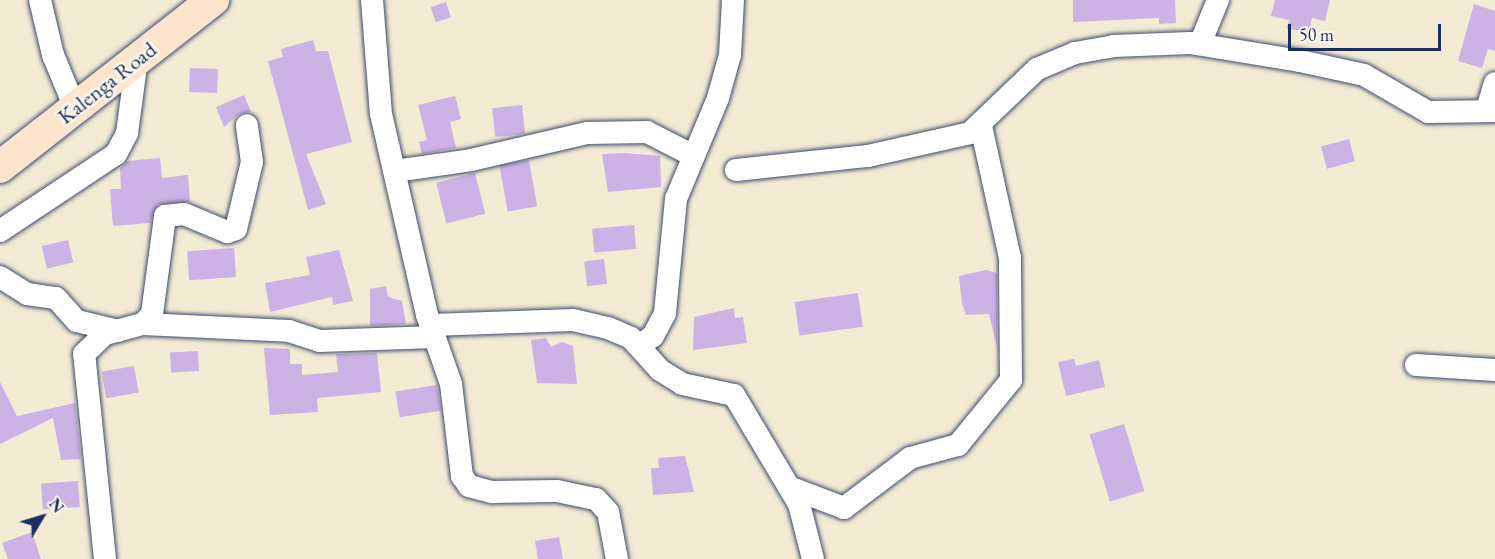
<!DOCTYPE html>
<style>
body{margin:0}
#map{position:relative;width:1495px;height:559px;overflow:hidden;background:#f3ebd4;font-family:"EB Garamond",serif}
div>[style]{position:absolute}
[style*='--x']{left:calc(var(--x)*1px);top:calc(var(--y)*1px);width:calc(var(--w)*1px);rotate:calc(var(--a)*1deg)}
.building>*{inset:0;background:#cdb2e6;transform-origin:0 0}
.roads{filter:drop-shadow(0 0 2px #3b4b70) drop-shadow(0 0 2px #3b4b70)}
.street>*{height:22px;margin:-11px;padding:0 11px;transform-origin:11px;border-radius:11px;background:#fff}
.secondary>*{height:32px;margin:-16px;padding:0 16px;transform-origin:16px;border-radius:16px;background:#fce5cf}
span{translate:-50% -50%;white-space:nowrap;text-align:center;line-height:1.15;-webkit-text-stroke:5px #fbf7ec;paint-order:stroke}
.street-label{font-size:22px;color:#1b2f5e}
.north{position:absolute;left:12px;top:487px;width:60px;height:60px;-webkit-text-stroke:4px #fbf7ec;paint-order:stroke;rotate:52deg;font-size:16px;font-weight:700;line-height:24px;text-align:center;color:#1b2f5e}
.north::after{content:'';display:block;margin:auto;width:21px;height:27px;background:#1b2f5e;clip-path:polygon(50% 0,100% 100%,50% 72%,0 100%)}
.scale{position:absolute;left:1288px;top:24px;width:153px;height:27px;box-sizing:border-box;border:3px solid #1b2f5e;border-top:0;padding-left:8px;font-size:18px;line-height:21px;white-space:nowrap;color:#1b2f5e;-webkit-text-stroke:4px #fbf7ec;paint-order:stroke}
</style>
<div id="map">
<div class="building">
<div style="clip-path:polygon(1073px 0,1175px 0,1176px 23px,1159px 24px,1159px 18px,1073px 22px)"></div>
<div style="clip-path:polygon(1275px 0,1330px 0,1325px 21px,1312px 18px,1308px 33px,1287px 28px,1289px 20px,1271px 16px)"></div>
<div style="left:446px;top:2px;width:16px;height:16px;rotate:72deg"></div>
<div style="clip-path:polygon(1474px 4px,1495px 11px,1495px 51px,1488px 49px,1482px 68px,1458px 61px)"></div>
<div style="clip-path:polygon(313px 40px,316px 51px,328px 51px,352px 142px,306px 154px,326px 204px,308px 210px,268px 61px,283px 57px,281px 49px)"></div>
<div style="left:190px;top:68px;width:28px;height:24px;rotate:2deg"></div>
<div style="clip-path:polygon(244px 95px,251px 112px,239px 114px,224px 127px,216px 107px)"></div>
<div style="clip-path:polygon(455px 96px,461px 119px,450px 122px,456px 148px,422px 154px,419px 142px,427px 140px,418px 105px)"></div>
<div style="left:522px;top:105px;width:29px;height:30px;rotate:84deg"></div>
<div style="left:1349px;top:139px;width:23px;height:29px;rotate:75deg"></div>
<div style="clip-path:polygon(625px 153px,660px 156px,661px 187px,608px 192px,602px 154px)"></div>
<div style="clip-path:polygon(160px 158px,162px 178px,188px 175px,190px 202px,158px 204px,150px 223px,113px 226px,110px 189px,121px 189px,120px 168px,127px 161px)"></div>
<div style="left:529px;top:160px;width:47px;height:30px;rotate:80deg"></div>
<div style="left:475px;top:173px;width:42px;height:40px;rotate:76deg"></div>
<div style="left:634px;top:225px;width:24px;height:42px;rotate:85deg"></div>
<div style="left:68px;top:240px;width:23px;height:27px;rotate:77deg"></div>
<div style="left:234px;top:248px;width:29px;height:47px;rotate:86deg"></div>
<div style="clip-path:polygon(339px 250px,353px 301px,333px 305px,332px 297px,270px 312px,265px 283px,310px 275px,306px 257px)"></div>
<div style="left:604px;top:259px;width:25px;height:20px;rotate:83deg"></div>
<div style="clip-path:polygon(986px 270px,997px 273px,997px 347px,989px 314px,966px 315px,962px 304px,959px 276px)"></div>
<div style="clip-path:polygon(386px 286px,388px 297px,402px 301px,406px 324px,370px 326px,370px 289px)"></div>
<div style="left:858px;top:293px;width:34px;height:64px;rotate:82deg"></div>
<div style="clip-path:polygon(734px 308px,735px 318px,743px 317px,747px 343px,693px 350px,694px 317px)"></div>
<div style="clip-path:polygon(546px 338px,551px 347px,562px 342px,573px 346px,577px 384px,537px 383px,531px 340px)"></div>
<div style="clip-path:polygon(264px 348px,290px 349px,290px 364px,302px 364px,302px 375px,338px 372px,336px 354px,377px 353px,381px 392px,317px 398px,318px 412px,270px 415px)"></div>
<div style="left:198px;top:351px;width:20px;height:28px;rotate:87deg"></div>
<div style="clip-path:polygon(1074px 359px,1076px 366px,1099px 360px,1105px 387px,1066px 396px,1058px 362px)"></div>
<div style="left:134px;top:366px;width:27px;height:33px;rotate:80deg"></div>
<div style="clip-path:polygon(0 382px,17px 416px,75px 403px,81px 459px,61px 460px,53px 418px,0 444px)"></div>
<div style="left:437px;top:385px;width:26px;height:42px;rotate:81deg"></div>
<div style="left:1124px;top:424px;width:70px;height:36px;rotate:73deg"></div>
<div style="clip-path:polygon(685px 456px,694px 492px,653px 495px,651px 468px,659px 468px,658px 458px)"></div>
<div style="left:78px;top:481px;width:26px;height:37px;rotate:86deg"></div>
<div style="clip-path:polygon(32px 532px,41px 559px,8px 559px,2px 543px)"></div>
<div style="clip-path:polygon(559px 537px,563px 559px,538px 559px,535px 541px)"></div>
</div>
<div class="roads">
<div class="street">
<div style="--x:40;--y:0;--w:57;--a:76.7"></div>
<div style="--x:53;--y:55;--w:57;--a:67.5"></div>
<div style="--x:372;--y:0;--w:114;--a:85.5"></div>
<div style="--x:381;--y:114;--w:206;--a:77.1"></div>
<div style="--x:427;--y:315;--w:73;--a:70.8"></div>
<div style="--x:451;--y:384;--w:93;--a:83.2"></div>
<div style="--x:462;--y:476;--w:12;--a:55"></div>
<div style="--x:469;--y:486;--w:24;--a:15"></div>
<div style="--x:492;--y:492;--w:65;--a:-0.9"></div>
<div style="--x:557;--y:491;--w:40;--a:12"></div>
<div style="--x:596;--y:499;--w:18;--a:47"></div>
<div style="--x:608;--y:512;--w:48;--a:79.2"></div>
<div style="--x:1200;--y:44;--w:48;--a:-67.8"></div>
<div style="--x:1487;--y:109;--w:27;--a:-73"></div>
<div style="--x:736;--y:170;--w:133;--a:-6.1"></div>
<div style="--x:868;--y:156;--w:105;--a:-12.7"></div>
<div style="--x:970;--y:133;--w:93;--a:-43.7"></div>
<div style="--x:1037;--y:69;--w:41;--a:-22.8"></div>
<div style="--x:1075;--y:53;--w:39;--a:-10"></div>
<div style="--x:1113;--y:46;--w:77;--a:-2.2"></div>
<div style="--x:1190;--y:43;--w:111;--a:9.3"></div>
<div style="--x:1300;--y:61;--w:66;--a:12.3"></div>
<div style="--x:1364;--y:75;--w:74;--a:30"></div>
<div style="--x:1428;--y:112;--w:67;--a:-0.9"></div>
<div style="--x:395;--y:171;--w:77;--a:-8.2"></div>
<div style="--x:471;--y:160;--w:119;--a:-13.1"></div>
<div style="--x:587;--y:133;--w:60;--a:-1"></div>
<div style="--x:647;--y:132;--w:51;--a:27.1"></div>
<div style="--x:0;--y:231;--w:139;--a:-33.6"></div>
<div style="--x:116;--y:154;--w:24;--a:-62"></div>
<div style="--x:127;--y:133;--w:75;--a:-82.3"></div>
<div style="--x:0;--y:277;--w:32;--a:32"></div>
<div style="--x:27;--y:294;--w:29;--a:8"></div>
<div style="--x:56;--y:298;--w:31;--a:48"></div>
<div style="--x:77;--y:321;--w:42;--a:13.7"></div>
<div style="--x:143;--y:324;--w:146;--a:2.7"></div>
<div style="--x:289;--y:331;--w:32;--a:18"></div>
<div style="--x:319;--y:341;--w:116;--a:-2"></div>
<div style="--x:431;--y:325;--w:142;--a:-2"></div>
<div style="--x:573;--y:320;--w:36;--a:13"></div>
<div style="--x:608;--y:328;--w:25;--a:23"></div>
<div style="--x:631;--y:338;--w:43;--a:47.8"></div>
<div style="--x:660;--y:370;--w:26;--a:32"></div>
<div style="--x:682;--y:384;--w:53;--a:11.9"></div>
<div style="--x:734;--y:395;--w:127;--a:59.2"></div>
<div style="--x:799;--y:504;--w:57;--a:75.7"></div>
<div style="--x:639;--y:346;--w:17;--a:-36"></div>
<div style="--x:653;--y:336;--w:26;--a:-62"></div>
<div style="--x:665;--y:313;--w:115;--a:-84.5"></div>
<div style="--x:676;--y:199;--w:109;--a:-67.4"></div>
<div style="--x:718;--y:98;--w:45;--a:-74.4"></div>
<div style="--x:730;--y:55;--w:55;--a:-86.9"></div>
<div style="--x:1416;--y:365;--w:79;--a:3.6"></div>
<div style="--x:789;--y:487;--w:59;--a:20.9"></div>
<div style="--x:844;--y:508;--w:83;--a:-37.1"></div>
<div style="--x:910;--y:458;--w:50;--a:-15.2"></div>
<div style="--x:958;--y:445;--w:84;--a:-50.8"></div>
<div style="--x:1011;--y:380;--w:122;--a:-90.5"></div>
<div style="--x:1010;--y:258;--w:135;--a:-102.4"></div>
<div style="--x:105;--y:559;--w:206;--a:-95.8"></div>
<div style="--x:84;--y:354;--w:29;--a:-44"></div>
<div style="--x:105;--y:334;--w:39;--a:-15"></div>
<div style="--x:143;--y:324;--w:13;--a:-48"></div>
<div style="--x:152;--y:314;--w:99;--a:-82.4"></div>
<div style="--x:165;--y:216;--w:19;--a:-6"></div>
<div style="--x:184;--y:214;--w:47;--a:22.7"></div>
<div style="--x:227;--y:232;--w:9;--a:-18"></div>
<div style="--x:236;--y:229;--w:69;--a:-76.6"></div>
<div style="--x:252;--y:162;--w:37;--a:-98"></div>
</div>
<div class="secondary">
<div style="--x:0;--y:167;--w:271;--a:-38.1"></div>
</div>
</div>
<div class="street-label">
<span style="left:107px;top:83px;rotate:-38deg">Kalenga Road</span>
</div>
<div class="north">N</div>
<div class="scale">50 m</div>
</div>
